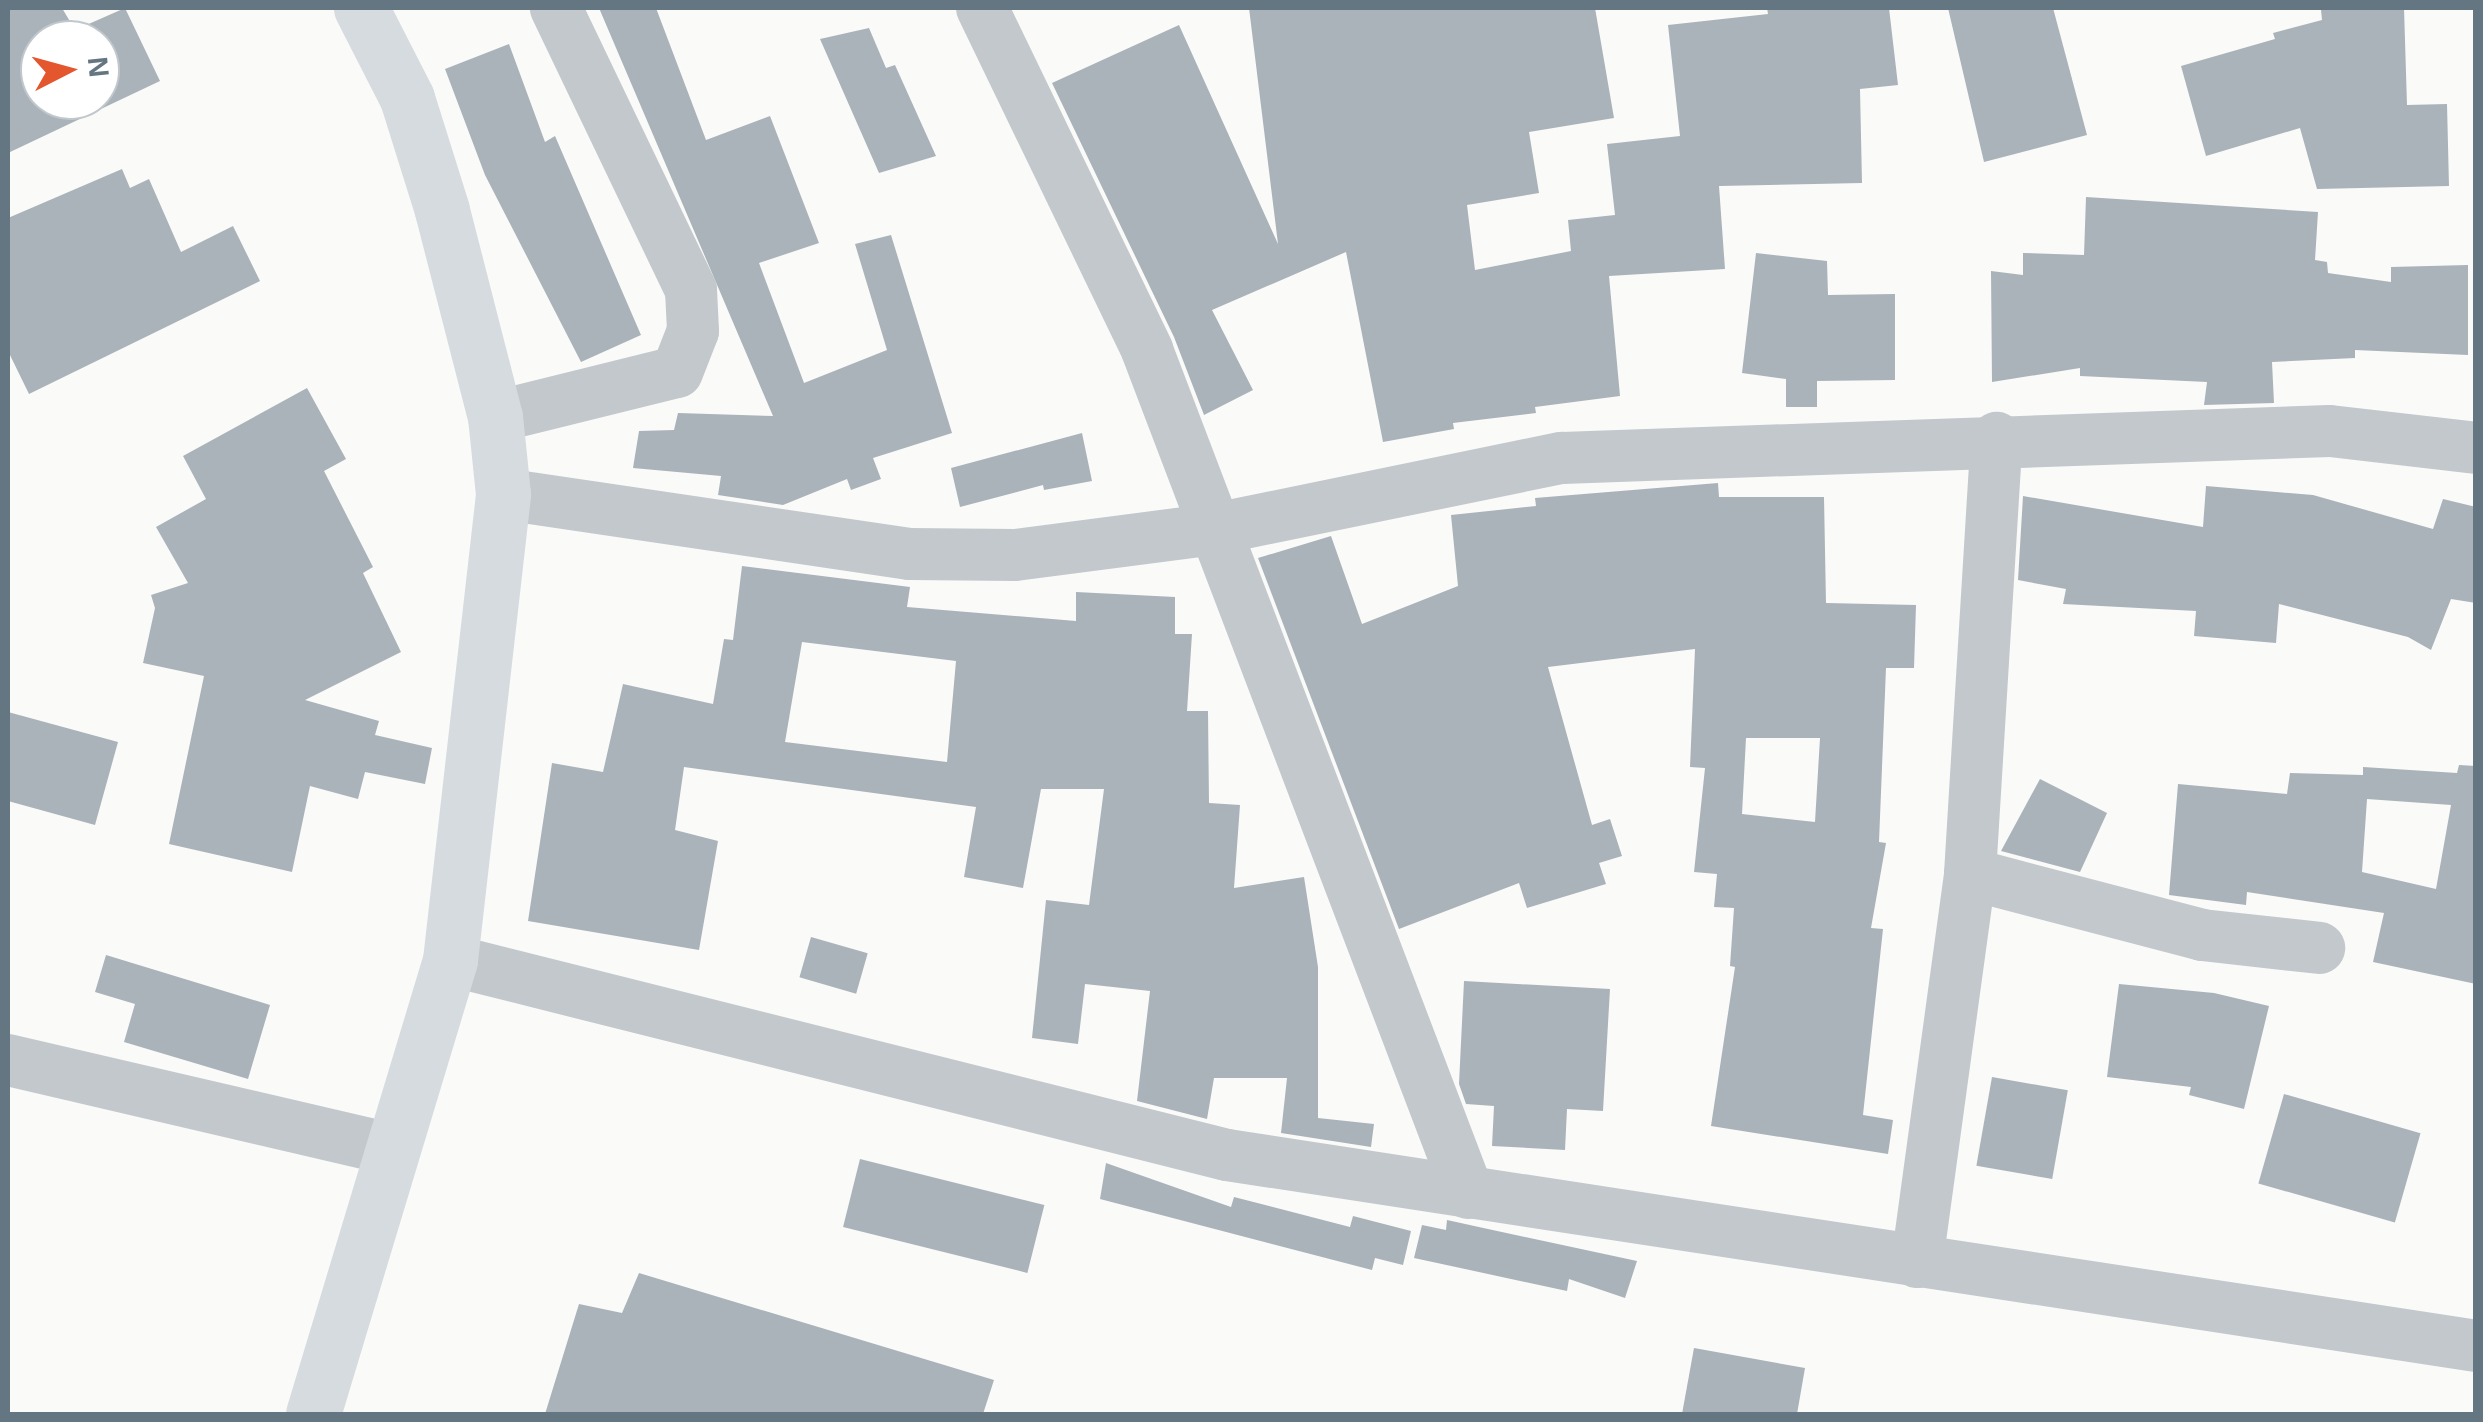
<!DOCTYPE html>
<style>
body{margin:0}
#map{position:relative;width:2483px;height:1422px;overflow:hidden;background:#fafaf8;font-family:Arial,sans-serif}
div>[style]{position:absolute}
[style*='--x']{left:calc(var(--x)*1px);top:calc(var(--y)*1px);width:calc(var(--w)*1px);rotate:calc(var(--a)*1deg)}
.building>*{inset:0;background:#aab3b9;transform-origin:0 0}
.minor>*{height:52px;margin:-26px;padding:0 26px;transform-origin:26px;border-radius:26px;background:#c3c8cc}
.major>*{height:55px;margin:-27.5px;padding:0 27.5px;transform-origin:27.5px;border-radius:27.5px;background:#d6dbdf}
span{translate:-50% -50%;white-space:nowrap;text-align:center;line-height:1.15;-webkit-text-stroke:10px #fff;paint-order:stroke}
.frame{position:absolute;inset:0;border:10px solid #657683;pointer-events:none}
.north{position:absolute;left:20px;top:20px;width:100px;height:100px;box-sizing:border-box;background:#fff;border:2px solid #c1c8cd;border-radius:50%;rotate:84deg;font-size:28px;font-weight:700;line-height:40px;text-align:center;color:#657683}
.north::after{content:'';display:block;margin:auto;width:35px;height:45px;background:#e4572e;clip-path:polygon(50% 0,100% 100%,50% 72%,0 100%)}
</style>
<div id="map">
<div class="building">
<div style="clip-path:polygon(evenodd,8px 8px,62px 8px,75px 30px,125px 8px,160px 81px,8px 153px,8px 8px,40px 40px,100px 40px,100px 100px,40px 100px,40px 40px)"></div>
<div style="clip-path:polygon(599px 8px,656px 8px,706px 140px,770px 116px,819px 243px,759px 263px,804px 383px,887px 350px,855px 244px,891px 235px,952px 433px,873px 458px,881px 479px,851px 490px,847px 479px,783px 505px,718px 495px,721px 476px,633px 468px,639px 431px,674px 430px,678px 413px,773px 416px)"></div>
<div style="clip-path:polygon(1249px 8px,1595px 8px,1614px 118px,1529px 132px,1539px 193px,1467px 205px,1475px 270px,1571px 251px,1568px 220px,1615px 215px,1607px 144px,1680px 136px,1668px 25px,1768px 14px,1767px 8px,1889px 8px,1898px 85px,1860px 89px,1862px 183px,1719px 186px,1725px 269px,1609px 276px,1620px 396px,1535px 407px,1536px 413px,1453px 423px,1454px 429px,1383px 442px,1346px 252px,1212px 310px,1253px 390px,1204px 415px,1174px 337px,1052px 83px,1179px 25px,1278px 244px)"></div>
<div style="clip-path:polygon(1948px 8px,2053px 8px,2087px 135px,1984px 162px)"></div>
<div style="clip-path:polygon(2404px 8px,2407px 105px,2447px 104px,2449px 186px,2317px 189px,2300px 128px,2206px 156px,2181px 66px,2275px 39px,2273px 33px,2322px 20px,2321px 10px)"></div>
<div style="clip-path:polygon(869px 28px,886px 68px,895px 65px,936px 156px,879px 173px,820px 39px)"></div>
<div style="clip-path:polygon(509px 44px,545px 142px,555px 136px,641px 335px,581px 362px,485px 175px,445px 69px)"></div>
<div style="clip-path:polygon(122px 169px,130px 188px,149px 179px,181px 252px,233px 226px,260px 281px,29px 394px,8px 351px,8px 218px)"></div>
<div style="clip-path:polygon(2086px 197px,2318px 212px,2315px 260px,2327px 262px,2328px 273px,2391px 282px,2391px 267px,2468px 265px,2468px 355px,2355px 350px,2355px 358px,2272px 362px,2274px 403px,2204px 405px,2207px 382px,2080px 376px,2080px 368px,1992px 382px,1991px 271px,2023px 275px,2023px 253px,2084px 255px)"></div>
<div style="clip-path:polygon(1756px 253px,1827px 261px,1828px 295px,1895px 294px,1895px 380px,1817px 381px,1817px 407px,1786px 407px,1786px 379px,1742px 373px)"></div>
<div style="clip-path:polygon(307px 388px,346px 459px,324px 471px,373px 567px,363px 573px,401px 652px,305px 700px,379px 721px,375px 735px,432px 748px,425px 784px,365px 772px,358px 799px,310px 786px,292px 872px,169px 844px,204px 676px,143px 663px,155px 608px,151px 595px,188px 583px,156px 527px,206px 499px,183px 456px)"></div>
<div style="clip-path:polygon(1082px 433px,1092px 481px,1044px 490px,1043px 485px,960px 507px,951px 468px)"></div>
<div style="clip-path:polygon(evenodd,1718px 483px,1719px 497px,1824px 497px,1826px 603px,1916px 605px,1914px 668px,1886px 668px,1879px 842px,1886px 843px,1871px 928px,1883px 929px,1863px 1115px,1893px 1120px,1888px 1154px,1711px 1126px,1735px 967px,1730px 966px,1734px 908px,1714px 907px,1717px 874px,1694px 872px,1705px 768px,1690px 767px,1695px 649px,1548px 667px,1592px 825px,1610px 819px,1622px 856px,1599px 863px,1606px 884px,1527px 908px,1519px 883px,1399px 929px,1258px 558px,1331px 536px,1362px 624px,1458px 586px,1451px 515px,1536px 506px,1535px 498px,1718px 483px,1746px 738px,1820px 738px,1815px 822px,1742px 814px,1746px 738px)"></div>
<div style="clip-path:polygon(2206px 486px,2313px 495px,2433px 529px,2443px 499px,2476px 507px,2476px 603px,2451px 599px,2431px 650px,2408px 637px,2279px 604px,2276px 643px,2194px 636px,2196px 611px,2063px 604px,2066px 589px,2018px 580px,2023px 496px,2203px 527px)"></div>
<div style="clip-path:polygon(evenodd,742px 566px,910px 587px,907px 607px,1076px 621px,1076px 592px,1175px 597px,1175px 634px,1192px 634px,1187px 711px,1208px 711px,1209px 803px,1240px 805px,1234px 888px,1304px 877px,1318px 967px,1318px 1118px,1374px 1124px,1371px 1147px,1281px 1133px,1287px 1078px,1214px 1078px,1207px 1119px,1137px 1101px,1150px 991px,1085px 984px,1078px 1044px,1032px 1038px,1046px 900px,1089px 905px,1104px 789px,1041px 789px,1023px 888px,964px 877px,976px 807px,684px 767px,675px 830px,718px 841px,699px 950px,528px 921px,552px 763px,603px 772px,623px 684px,713px 704px,724px 639px,733px 640px,742px 566px,802px 642px,956px 661px,947px 762px,785px 742px,802px 642px)"></div>
<div style="clip-path:polygon(8px 712px,118px 742px,95px 825px,8px 801px)"></div>
<div style="clip-path:polygon(evenodd,2459px 765px,2476px 766px,2476px 984px,2373px 962px,2384px 913px,2247px 892px,2246px 905px,2169px 895px,2178px 784px,2287px 794px,2290px 773px,2363px 775px,2363px 767px,2457px 773px,2459px 765px,2367px 799px,2451px 805px,2436px 889px,2362px 872px,2367px 799px)"></div>
<div style="clip-path:polygon(2040px 779px,2107px 813px,2080px 872px,2001px 851px)"></div>
<div style="left:811px;top:937px;width:59px;height:42px;rotate:16deg"></div>
<div style="clip-path:polygon(106px 955px,270px 1005px,248px 1079px,124px 1042px,135px 1004px,95px 992px)"></div>
<div style="clip-path:polygon(1464px 981px,1610px 989px,1603px 1111px,1567px 1109px,1565px 1150px,1492px 1146px,1494px 1106px,1466px 1104px,1459px 1084px)"></div>
<div style="clip-path:polygon(2119px 984px,2214px 993px,2269px 1006px,2244px 1109px,2189px 1095px,2191px 1087px,2107px 1077px)"></div>
<div style="left:1992px;top:1077px;width:77px;height:90px;rotate:10deg"></div>
<div style="left:2284px;top:1094px;width:142px;height:93px;rotate:16deg"></div>
<div style="left:860px;top:1159px;width:190px;height:70px;rotate:14deg"></div>
<div style="clip-path:polygon(1106px 1163px,1231px 1207px,1234px 1197px,1350px 1227px,1353px 1216px,1411px 1231px,1403px 1265px,1375px 1258px,1372px 1270px,1100px 1199px)"></div>
<div style="clip-path:polygon(1447px 1220px,1488px 1229px,1637px 1261px,1625px 1298px,1569px 1279px,1567px 1291px,1414px 1258px,1422px 1225px,1446px 1230px)"></div>
<div style="clip-path:polygon(639px 1273px,994px 1380px,983px 1414px,545px 1414px,579px 1304px,622px 1313px)"></div>
<div style="clip-path:polygon(1694px 1348px,1805px 1368px,1797px 1414px,1682px 1414px)"></div>
</div>
<div class="minor">
<div style="--x:982;--y:8;--w:380;--a:64.2"></div>
<div style="--x:1147;--y:350;--w:902;--a:69.15"></div>
<div style="--x:495;--y:417;--w:187;--a:-13.9"></div>
<div style="--x:677;--y:372;--w:44;--a:-68.7"></div>
<div style="--x:693;--y:331;--w:41;--a:-92.8"></div>
<div style="--x:691;--y:290;--w:313;--a:-115.6"></div>
<div style="--x:503;--y:494;--w:411;--a:8.4"></div>
<div style="--x:910;--y:554;--w:105;--a:0.5"></div>
<div style="--x:1015;--y:555;--w:202;--a:-7.4"></div>
<div style="--x:1215;--y:529;--w:354;--a:-11.6"></div>
<div style="--x:1562;--y:458;--w:768;--a:-2.01"></div>
<div style="--x:2330;--y:431;--w:147;--a:6.6"></div>
<div style="--x:1970;--y:874;--w:240;--a:14.7"></div>
<div style="--x:2202;--y:935;--w:118;--a:6.3"></div>
<div style="--x:450;--y:960;--w:801;--a:14.09"></div>
<div style="--x:1227;--y:1155;--w:1264;--a:8.69"></div>
<div style="--x:8;--y:1060;--w:393;--a:13.1"></div>
<div style="--x:1917;--y:1262;--w:392;--a:-82.2"></div>
<div style="--x:1970;--y:874;--w:437;--a:-86.5"></div>
</div>
<div class="major">
<div style="--x:313;--y:1414;--w:474;--a:-73.2"></div>
<div style="--x:450;--y:960;--w:469;--a:-83.5"></div>
<div style="--x:503;--y:494;--w:77;--a:-95.9"></div>
<div style="--x:495;--y:417;--w:214;--a:-104.4"></div>
<div style="--x:442;--y:210;--w:117;--a:-107.4"></div>
<div style="--x:407;--y:98;--w:101;--a:-117.1"></div>
</div>
<div class="frame"></div>
<div class="north">N</div>
</div>
